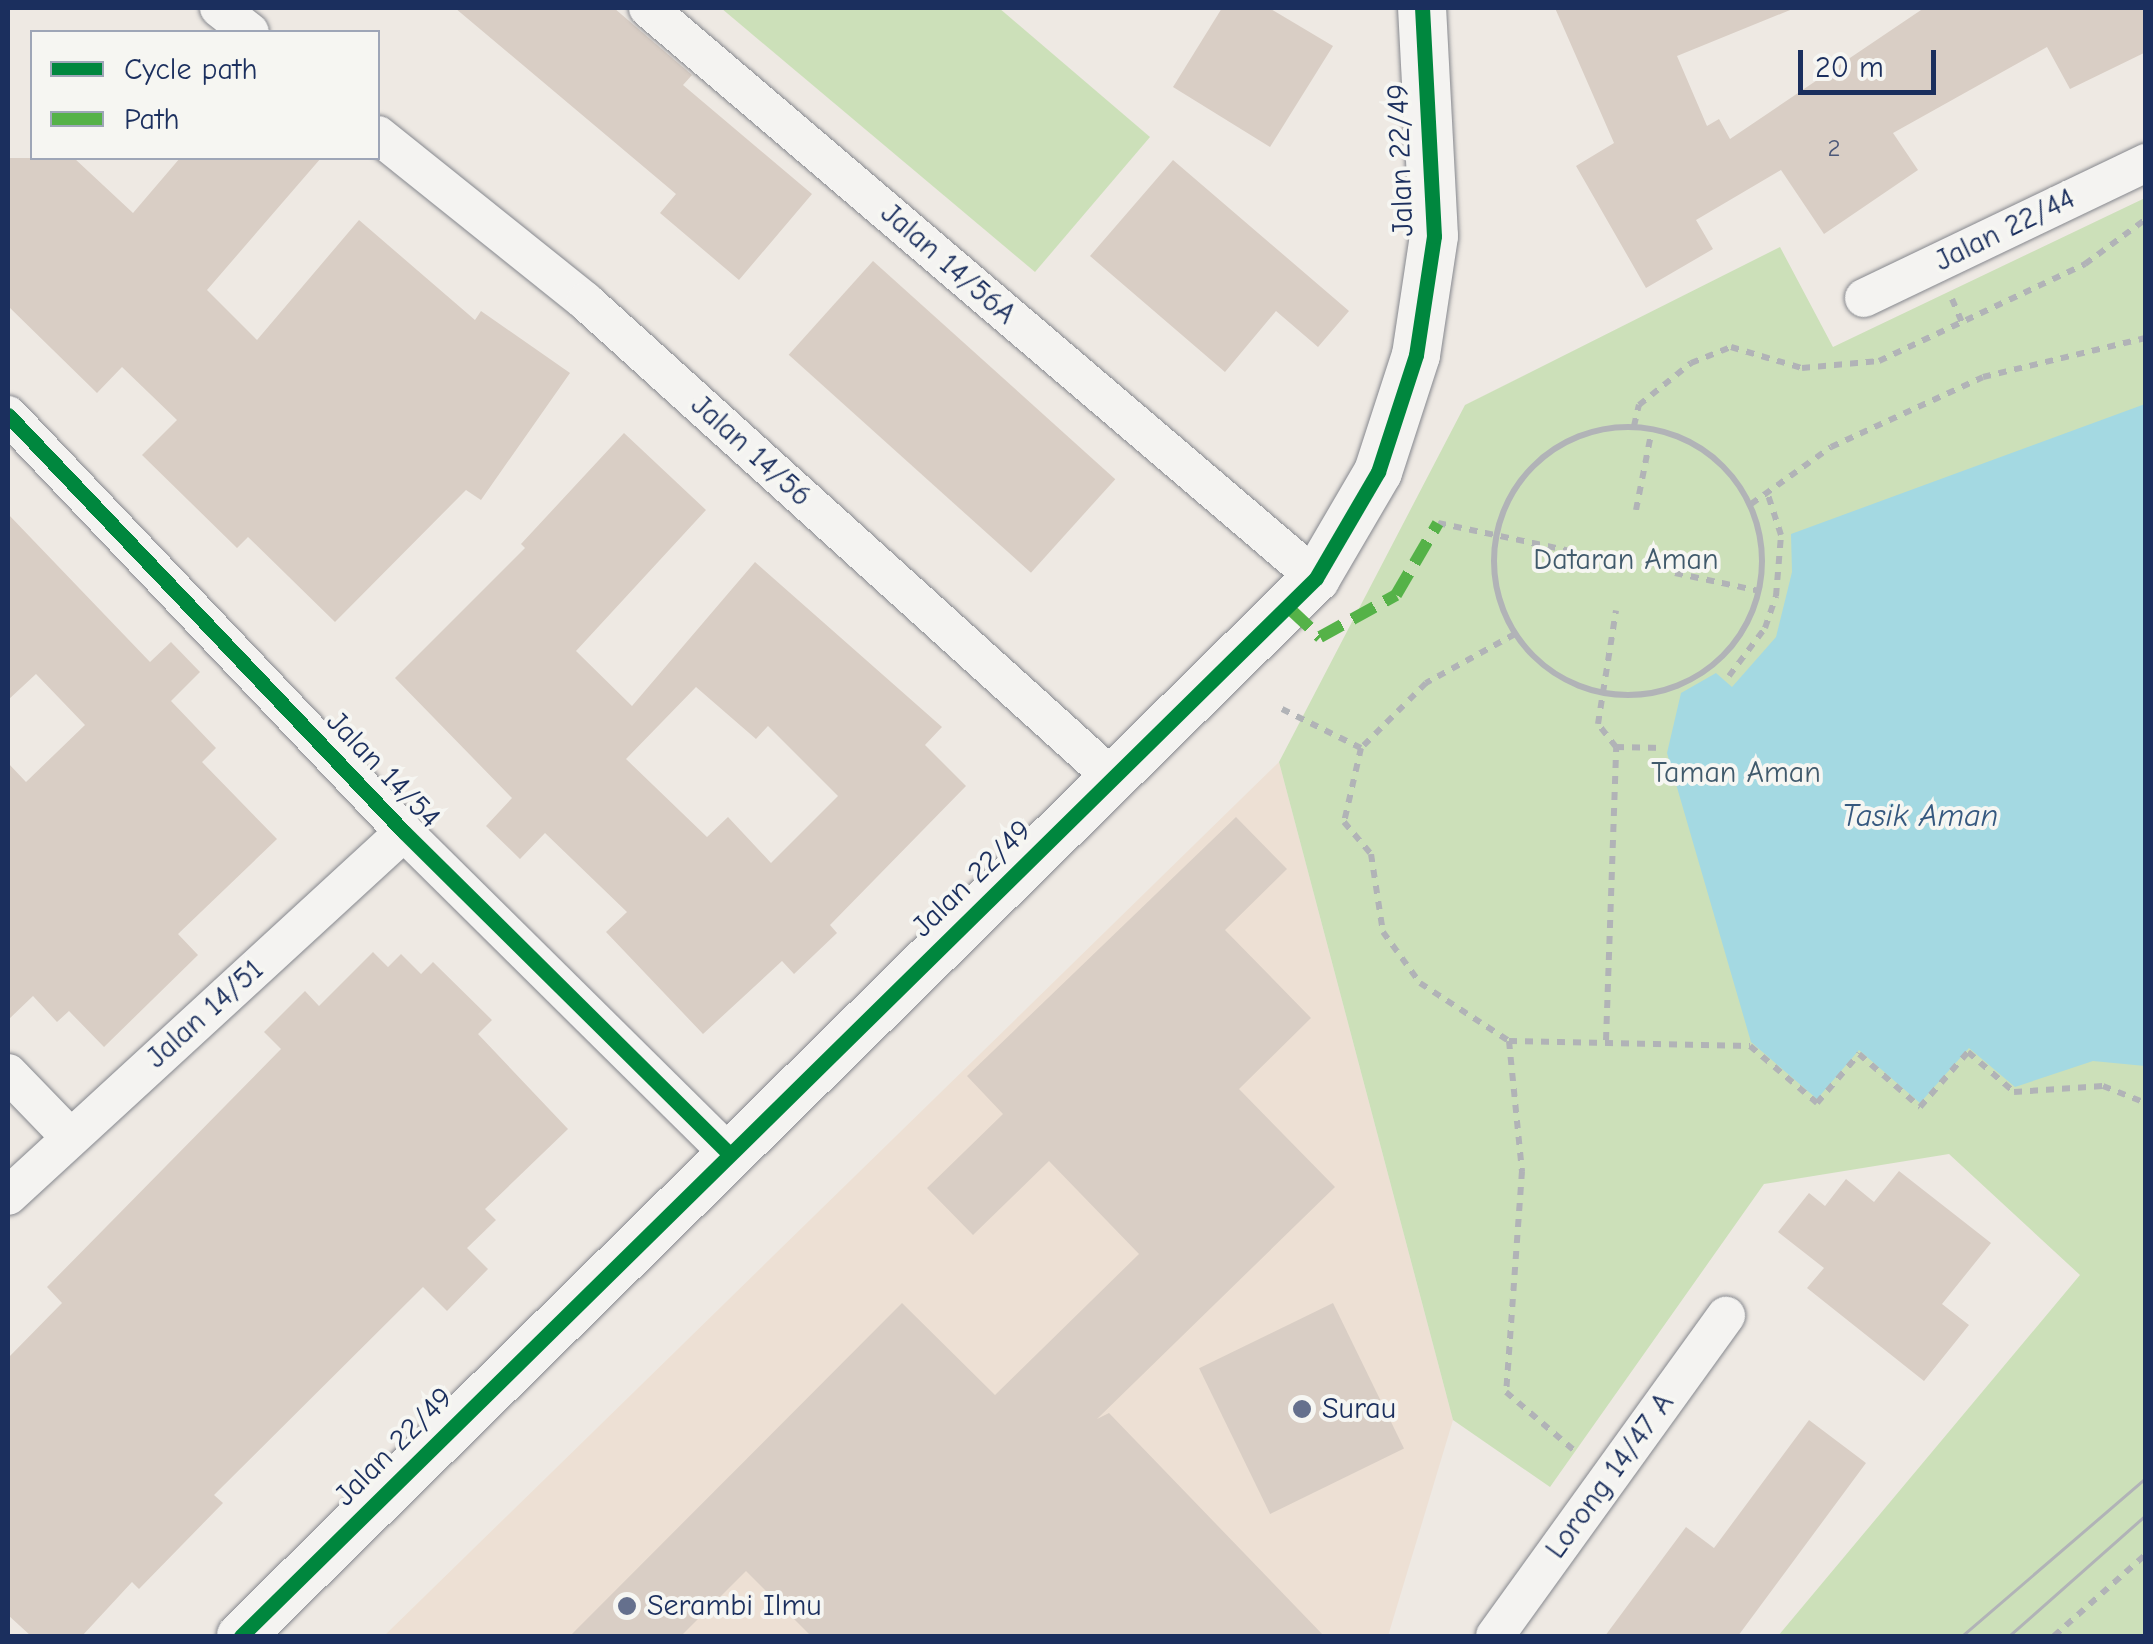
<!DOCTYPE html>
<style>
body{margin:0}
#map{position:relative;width:2153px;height:1644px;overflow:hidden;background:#eee9e3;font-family:"Comic Neue",sans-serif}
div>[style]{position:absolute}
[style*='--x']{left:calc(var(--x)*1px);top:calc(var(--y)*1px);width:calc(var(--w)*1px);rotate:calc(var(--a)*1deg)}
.built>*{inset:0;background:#ede0d4}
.green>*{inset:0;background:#cce0b9}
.water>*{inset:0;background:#a4d9e2}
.building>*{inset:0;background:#d9cec5;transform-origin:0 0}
.path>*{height:6px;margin-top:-3px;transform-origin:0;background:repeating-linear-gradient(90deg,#b1b3b7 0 8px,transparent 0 16px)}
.path>.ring{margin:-3px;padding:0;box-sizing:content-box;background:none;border:6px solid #b1b3b7;border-radius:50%}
.roads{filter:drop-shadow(0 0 2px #86888e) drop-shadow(0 0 2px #86888e)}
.minor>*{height:38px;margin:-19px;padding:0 19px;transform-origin:19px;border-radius:19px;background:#f4f3f1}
.tertiary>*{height:48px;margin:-24px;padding:0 24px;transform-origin:24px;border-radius:24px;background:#f4f3f1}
.tram>*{height:2.5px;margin:-1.25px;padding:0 1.25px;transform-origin:1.25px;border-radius:1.25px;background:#b1b3b7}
.quiet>*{height:12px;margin-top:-6px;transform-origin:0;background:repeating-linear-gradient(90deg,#55b248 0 25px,transparent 0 37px)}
.cycleway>*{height:15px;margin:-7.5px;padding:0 7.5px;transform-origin:7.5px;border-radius:7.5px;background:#00873e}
.dots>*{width:28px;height:28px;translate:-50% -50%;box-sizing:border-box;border:5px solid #f6f6f2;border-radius:50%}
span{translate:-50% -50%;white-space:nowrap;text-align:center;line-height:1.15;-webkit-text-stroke:8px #f6f6f2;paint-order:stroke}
.number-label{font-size:25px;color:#4a5778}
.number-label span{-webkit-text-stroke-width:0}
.street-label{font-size:30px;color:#1b2f5e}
.park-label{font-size:30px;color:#405a6c}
.poi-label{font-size:30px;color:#1b2f5e}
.left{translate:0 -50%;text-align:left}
.water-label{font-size:32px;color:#35587f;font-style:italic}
.frame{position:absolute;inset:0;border:10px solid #1b2f5e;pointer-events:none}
.legend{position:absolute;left:30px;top:30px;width:350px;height:130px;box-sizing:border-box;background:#f6f6f2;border:2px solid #9ea6b7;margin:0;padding:12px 18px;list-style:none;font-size:30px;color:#1b2f5e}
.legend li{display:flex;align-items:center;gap:20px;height:50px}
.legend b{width:50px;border:2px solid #9ea6b7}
.scale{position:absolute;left:1798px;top:50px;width:138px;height:45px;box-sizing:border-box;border:5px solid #1b2f5e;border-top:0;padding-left:12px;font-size:30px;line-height:35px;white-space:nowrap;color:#1b2f5e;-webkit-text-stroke:8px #f6f6f2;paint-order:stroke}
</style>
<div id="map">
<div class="built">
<div style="clip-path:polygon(1279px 762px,1453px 1420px,1388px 1636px,384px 1636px)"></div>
</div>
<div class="green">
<div style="clip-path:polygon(721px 8px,999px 8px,1150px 137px,1035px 272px)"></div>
<div style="clip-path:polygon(2145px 198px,2145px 1636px,1778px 1636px,2080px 1275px,1949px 1154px,1764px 1184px,1550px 1487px,1453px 1420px,1279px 762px,1465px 405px,1780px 247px,1833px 347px)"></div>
</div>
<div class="water">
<div style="clip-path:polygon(2145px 404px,2145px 1066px,2093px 1061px,2015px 1087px,1969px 1048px,1920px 1103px,1859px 1050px,1817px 1099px,1751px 1042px,1667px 753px,1681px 693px,1716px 673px,1732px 687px,1776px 637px,1792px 572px,1791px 534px)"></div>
</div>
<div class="building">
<div style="clip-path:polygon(455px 8px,614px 8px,692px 75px,683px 85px,812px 194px,739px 280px,660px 213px,676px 194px)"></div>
<div style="clip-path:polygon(1222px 8px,1269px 8px,1333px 46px,1270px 147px,1173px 87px)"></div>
<div style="clip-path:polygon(1555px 8px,1795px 8px,1677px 56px,1707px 126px,1719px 119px,1730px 139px,1924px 8px,2146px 8px,2146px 52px,2070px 89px,2047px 47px,1893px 133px,1918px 170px,1824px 234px,1781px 170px,1696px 220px,1713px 249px,1646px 288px,1576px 166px,1614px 143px)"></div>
<div style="clip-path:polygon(8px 158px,74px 158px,133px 213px,180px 158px,321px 158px,207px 290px,257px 340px,359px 220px,475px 320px,481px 311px,570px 373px,481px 500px,466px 490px,335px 622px,248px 537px,237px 548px,142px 455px,177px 420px,122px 367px,97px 393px,8px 306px)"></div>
<div style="clip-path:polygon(1173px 160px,1349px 311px,1318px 347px,1276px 311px,1225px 372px,1090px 256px)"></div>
<div style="left:873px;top:261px;width:326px;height:126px;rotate:42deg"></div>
<div style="clip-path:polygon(evenodd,624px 433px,706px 510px,576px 651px,632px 706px,755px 562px,942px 727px,925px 745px,966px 786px,830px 925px,837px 933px,794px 974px,782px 961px,703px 1034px,606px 932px,627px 912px,545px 833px,520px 859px,486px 826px,512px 798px,395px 678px,525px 548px,521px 544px,624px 433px,696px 687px,756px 739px,768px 726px,838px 796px,771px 863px,728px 817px,707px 837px,626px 759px,696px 687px)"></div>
<div style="clip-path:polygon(8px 514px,150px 662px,171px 642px,200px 672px,171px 701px,216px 748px,202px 762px,277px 839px,178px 934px,198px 955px,104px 1047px,69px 1011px,57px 1022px,33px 996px,8px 1020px,8px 763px,26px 782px,85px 725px,36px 674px,8px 700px)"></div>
<div style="clip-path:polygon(1236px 817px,1287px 869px,1225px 930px,1311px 1018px,1239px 1089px,1335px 1187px,1097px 1419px,1109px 1413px,1324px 1636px,811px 1636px,746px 1571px,681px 1636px,570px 1636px,902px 1303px,995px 1395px,1139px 1254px,1049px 1161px,973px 1235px,927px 1188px,1003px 1114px,967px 1076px)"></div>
<div style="clip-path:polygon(373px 952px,388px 967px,401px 954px,421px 974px,433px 962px,492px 1020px,478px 1034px,568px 1129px,485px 1209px,496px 1220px,467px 1248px,488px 1269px,447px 1311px,423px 1287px,214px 1495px,223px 1503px,139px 1589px,132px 1582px,82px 1636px,31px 1636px,8px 1615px,8px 1358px,62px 1303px,47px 1287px,281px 1049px,264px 1032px,305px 991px,319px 1006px)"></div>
<div style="clip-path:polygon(1899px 1171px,1991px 1243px,1942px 1304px,1969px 1325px,1924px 1381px,1807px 1288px,1824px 1268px,1778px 1232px,1809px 1193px,1825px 1206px,1846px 1179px,1874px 1202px)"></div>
<div style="left:1333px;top:1303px;width:162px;height:149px;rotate:64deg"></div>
<div style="clip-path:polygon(1809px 1420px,1866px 1463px,1738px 1636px,1605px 1636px,1686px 1527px,1714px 1548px)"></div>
</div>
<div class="path">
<div style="--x:1952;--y:299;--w:28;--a:67"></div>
<div style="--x:1634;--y:426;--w:22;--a:-77"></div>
<div style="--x:1639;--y:405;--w:67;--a:-38.9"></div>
<div style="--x:1691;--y:363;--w:43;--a:-21.8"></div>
<div style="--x:1731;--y:347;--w:74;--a:16.5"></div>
<div style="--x:1802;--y:368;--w:77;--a:-5.2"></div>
<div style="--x:1879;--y:361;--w:228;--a:-25.2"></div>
<div style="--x:2085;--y:264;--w:76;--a:-36.4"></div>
<div class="ring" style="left:1494px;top:427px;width:262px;height:262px"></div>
<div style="--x:1751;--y:504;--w:98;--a:-35.5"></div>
<div style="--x:1831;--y:447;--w:167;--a:-24.7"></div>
<div style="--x:1983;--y:377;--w:168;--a:-13.5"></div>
<div style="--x:1636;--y:510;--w:83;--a:-78.8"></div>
<div style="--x:1438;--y:523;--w:141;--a:11.9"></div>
<div style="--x:1675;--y:573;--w:87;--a:12"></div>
<div style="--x:1515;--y:634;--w:102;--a:151.2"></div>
<div style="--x:1426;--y:683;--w:92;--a:135"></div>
<div style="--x:1361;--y:748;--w:76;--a:102.9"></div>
<div style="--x:1344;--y:822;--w:42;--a:49.8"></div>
<div style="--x:1371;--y:854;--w:79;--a:81.3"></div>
<div style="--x:1383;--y:932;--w:63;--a:54"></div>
<div style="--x:1420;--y:983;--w:106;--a:33.1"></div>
<div style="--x:1509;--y:1041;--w:131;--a:84.3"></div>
<div style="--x:1522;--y:1171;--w:222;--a:94.1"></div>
<div style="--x:1506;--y:1392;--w:92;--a:40.6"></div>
<div style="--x:1729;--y:676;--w:60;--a:-53.1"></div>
<div style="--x:1765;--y:628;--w:34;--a:-71"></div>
<div style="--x:1776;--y:596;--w:61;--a:-85.3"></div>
<div style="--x:1781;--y:535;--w:45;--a:-108"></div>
<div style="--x:1282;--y:709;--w:88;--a:26.3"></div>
<div style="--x:1616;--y:747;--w:48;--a:1.2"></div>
<div style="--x:1606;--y:1040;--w:293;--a:-88"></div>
<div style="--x:1616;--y:747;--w:29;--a:-128"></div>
<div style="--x:1598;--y:724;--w:115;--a:-81"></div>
<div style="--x:1509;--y:1041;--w:241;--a:1.2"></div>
<div style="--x:1750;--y:1046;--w:88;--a:40.4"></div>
<div style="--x:1817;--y:1103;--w:65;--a:-49.4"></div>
<div style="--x:1859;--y:1054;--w:81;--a:41"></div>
<div style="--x:1920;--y:1107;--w:73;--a:-48.9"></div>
<div style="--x:1968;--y:1052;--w:61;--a:41"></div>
<div style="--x:2014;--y:1092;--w:89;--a:-3.9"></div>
<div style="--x:2103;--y:1086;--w:46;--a:21.6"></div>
<div style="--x:2054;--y:1636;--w:123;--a:-41.7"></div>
</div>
<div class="roads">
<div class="minor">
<div style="--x:219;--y:8;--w:39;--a:38"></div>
<div style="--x:648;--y:8;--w:878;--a:40.47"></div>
<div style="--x:378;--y:135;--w:265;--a:38.7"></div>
<div style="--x:585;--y:301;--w:713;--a:42.1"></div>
<div style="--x:1864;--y:298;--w:313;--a:-25.6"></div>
<div style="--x:8;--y:415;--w:575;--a:46.48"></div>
<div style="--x:404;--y:832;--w:458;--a:44.7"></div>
<div style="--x:8;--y:1073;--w:89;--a:45.9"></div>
<div style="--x:8;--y:1196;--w:538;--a:-42.59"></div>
<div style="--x:1495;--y:1636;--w:395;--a:-54.2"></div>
</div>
<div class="tertiary">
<div style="--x:241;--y:1636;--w:1508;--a:-44.54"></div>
<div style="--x:1316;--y:578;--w:123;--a:-59.7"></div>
<div style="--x:1378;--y:472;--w:123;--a:-72"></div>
<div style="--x:1416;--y:355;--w:120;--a:-81.4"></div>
<div style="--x:1434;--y:236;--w:228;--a:-93"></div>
</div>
</div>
<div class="tram">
<div style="--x:1962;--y:1636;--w:243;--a:-40.7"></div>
<div style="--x:2009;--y:1636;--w:183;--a:-41.5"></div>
</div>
<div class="quiet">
<div style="--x:1291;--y:610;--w:40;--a:43"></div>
<div style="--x:1320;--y:637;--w:87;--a:-28.9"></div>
<div style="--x:1396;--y:595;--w:83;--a:-59.7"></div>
</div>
<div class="cycleway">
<div style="--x:8;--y:415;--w:575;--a:46.48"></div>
<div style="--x:404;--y:832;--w:458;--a:44.7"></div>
<div style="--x:241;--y:1636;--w:1508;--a:-44.54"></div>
<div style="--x:1316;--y:578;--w:123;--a:-59.7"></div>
<div style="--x:1378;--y:472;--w:123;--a:-72"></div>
<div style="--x:1416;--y:355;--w:120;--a:-81.4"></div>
<div style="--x:1434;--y:236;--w:228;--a:-93"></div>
</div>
<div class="dots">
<div style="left:1302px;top:1409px;background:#65708d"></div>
<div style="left:627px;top:1606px;background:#65708d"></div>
</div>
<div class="number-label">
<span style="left:1834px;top:148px">2</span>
</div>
<div class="street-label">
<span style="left:1401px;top:160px;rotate:-92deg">Jalan 22/49</span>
<span style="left:2005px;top:230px;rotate:-26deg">Jalan 22/44</span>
<span style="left:948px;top:264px;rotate:41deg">Jalan 14/56A</span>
<span style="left:751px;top:451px;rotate:42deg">Jalan 14/56</span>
<span style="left:383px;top:770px;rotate:46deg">Jalan 14/54</span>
<span style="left:972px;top:879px;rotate:-44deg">Jalan 22/49</span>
<span style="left:205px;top:1014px;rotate:-42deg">Jalan 14/51</span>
<span style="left:394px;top:1447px;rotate:-45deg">Jalan 22/49</span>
<span style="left:1610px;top:1476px;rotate:-54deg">Lorong 14/47 A</span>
</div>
<div class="park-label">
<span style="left:1626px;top:560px">Dataran Aman</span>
<span style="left:1736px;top:773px">Taman Aman</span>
</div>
<div class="poi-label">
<span class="left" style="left:1322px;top:1409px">Surau</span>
<span class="left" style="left:647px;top:1606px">Serambi Ilmu</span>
</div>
<div class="water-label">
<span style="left:1920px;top:816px">Tasik Aman</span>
</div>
<div class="frame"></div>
<ul class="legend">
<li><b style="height:12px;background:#00873e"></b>Cycle path</li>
<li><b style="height:12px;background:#55b248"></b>Path</li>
</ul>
<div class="scale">20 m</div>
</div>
